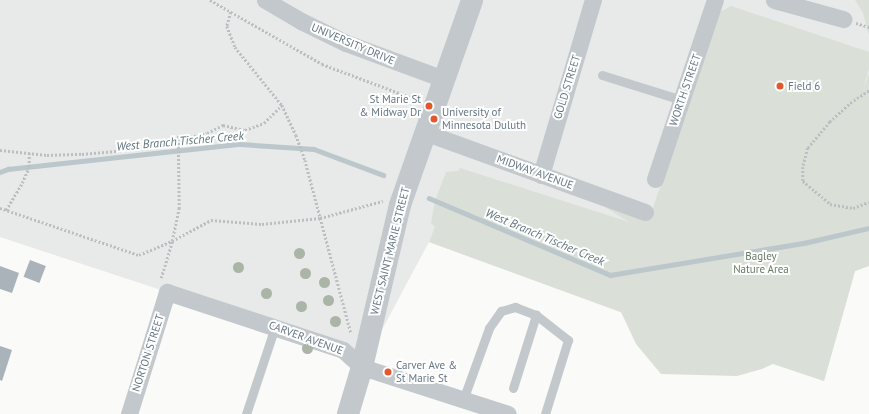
<!DOCTYPE html>
<style>
body{margin:0}
#map{position:relative;width:869px;height:414px;overflow:hidden;background:#fafaf8;font-family:"PT Sans",sans-serif}
div>[style]{position:absolute}
[style*='--x']{left:calc(var(--x)*1px);top:calc(var(--y)*1px);width:calc(var(--w)*1px);rotate:calc(var(--a)*1deg)}
.built>*{inset:0;background:#e8e9e9}
.green>*{inset:0;background:#dadfd7}
.stream>*{height:4.5px;margin:-2.25px;padding:0 2.25px;transform-origin:2.25px;border-radius:2.25px;background:#bbc7cb}
.building>*{inset:0;background:#aab3b9;transform-origin:0 0}
.path>*{height:2.5px;margin-top:-1.25px;transform-origin:0;background:repeating-linear-gradient(90deg,#bbbfc2 0 2px,transparent 0 4px)}
.service>*{height:9px;margin:-4.5px;padding:0 4.5px;transform-origin:4.5px;border-radius:4.5px;background:#c3c8cc}
.minor>*{height:17px;margin:-8.5px;padding:0 8.5px;transform-origin:8.5px;border-radius:8.5px;background:#c3c8cc}
.tertiary>*{height:22px;margin:-11px;padding:0 11px;transform-origin:11px;border-radius:11px;background:#c3c8cc}
.trees>*{width:11px;height:11px;margin:-5.5px;border-radius:50%;background:#aab4a7}
.dots>*{width:11px;height:11px;translate:-50% -50%;box-sizing:border-box;border:2px solid #fff;border-radius:50%}
span{translate:-50% -50%;white-space:nowrap;text-align:center;line-height:1.15;-webkit-text-stroke:4px #fff;paint-order:stroke}
.street-label{font-size:11px;color:#657683}
.poi-label{font-size:11px;color:#657683}
.left{translate:0 -50%;text-align:left}
.right{translate:-100% -50%;text-align:right}
.park-label{font-size:11px;color:#687a64}
.water-label{font-size:12px;color:#60757c;font-style:italic}
</style>
<div id="map">
<div class="built">
<div style="clip-path:polygon(0 0,869px 0,869px 266px,855px 271px,824px 381px,617px 311px,429px 242px,362px 367px,343px 350px,0 237px)"></div>
</div>
<div class="green">
<div style="clip-path:polygon(855px 0,869px 0,869px 35px,863px 13px)"></div>
<div style="clip-path:polygon(731px 6px,869px 52px,869px 69px,863px 89px,869px 74px,869px 266px,855px 271px,824px 381px,773px 364px,762px 369px,737px 376px,661px 374px,636px 344px,621px 312px,429px 242px,435px 227px,431px 223px,435px 201px,446px 172px,458px 171px,460px 168px,629px 222px,605px 207px,555px 189px,552px 174px,653px 208px,720px 12px)"></div>
</div>
<div class="stream">
<div style="--x:0;--y:172;--w:9;--a:-21"></div>
<div style="--x:8;--y:169;--w:233;--a:-6.2"></div>
<div style="--x:240;--y:144;--w:74;--a:3.9"></div>
<div style="--x:314;--y:149;--w:74;--a:20.6"></div>
<div style="--x:429;--y:198;--w:197;--a:23"></div>
<div style="--x:610;--y:275;--w:197;--a:-9.4"></div>
<div style="--x:804;--y:243;--w:67;--a:-13"></div>
</div>
<div class="building">
<div style="left:30px;top:260px;width:17px;height:18px;rotate:21deg"></div>
<div style="clip-path:polygon(0 266px,19px 273px,12px 293px,0 289px)"></div>
<div style="clip-path:polygon(0 346px,12px 350px,2px 381px,0 380px)"></div>
</div>
<div class="path">
<div style="--x:210;--y:0;--w:129;--a:29.7"></div>
<div style="--x:322;--y:64;--w:103;--a:20.6"></div>
<div style="--x:231;--y:12;--w:15;--a:106"></div>
<div style="--x:227;--y:26;--w:22;--a:69"></div>
<div style="--x:235;--y:47;--w:75;--a:51"></div>
<div style="--x:282;--y:105;--w:33;--a:65"></div>
<div style="--x:296;--y:135;--w:27;--a:70"></div>
<div style="--x:305;--y:160;--w:179;--a:75.1"></div>
<div style="--x:856;--y:23;--w:14;--a:17"></div>
<div style="--x:869;--y:91;--w:20;--a:147"></div>
<div style="--x:852;--y:102;--w:30;--a:138"></div>
<div style="--x:830;--y:122;--w:34;--a:130"></div>
<div style="--x:808;--y:148;--w:20;--a:105"></div>
<div style="--x:803;--y:167;--w:14;--a:90"></div>
<div style="--x:803;--y:181;--w:35;--a:40"></div>
<div style="--x:830;--y:204;--w:23;--a:10"></div>
<div style="--x:853;--y:208;--w:17;--a:-21"></div>
<div style="--x:0;--y:150;--w:47;--a:6.1"></div>
<div style="--x:47;--y:155;--w:35;--a:-2"></div>
<div style="--x:82;--y:154;--w:37;--a:-5"></div>
<div style="--x:119;--y:151;--w:61;--a:-13.3"></div>
<div style="--x:178;--y:137;--w:12;--a:0"></div>
<div style="--x:190;--y:137;--w:17;--a:-13"></div>
<div style="--x:207;--y:133;--w:18;--a:-27"></div>
<div style="--x:223;--y:125;--w:23;--a:13"></div>
<div style="--x:245;--y:130;--w:20;--a:-20"></div>
<div style="--x:264;--y:123;--w:25;--a:-45"></div>
<div style="--x:0;--y:208;--w:147;--a:18.7"></div>
<div style="--x:139;--y:255;--w:36;--a:-23"></div>
<div style="--x:172;--y:241;--w:44;--a:-28.3"></div>
<div style="--x:211;--y:220;--w:51;--a:4.5"></div>
<div style="--x:262;--y:224;--w:58;--a:-5.9"></div>
<div style="--x:320;--y:218;--w:65;--a:-15.1"></div>
<div style="--x:6;--y:210;--w:31;--a:-59"></div>
<div style="--x:22;--y:183;--w:17;--a:-66"></div>
<div style="--x:29;--y:167;--w:14;--a:-90"></div>
<div style="--x:161;--y:278;--w:39;--a:-73"></div>
<div style="--x:172;--y:241;--w:33;--a:-78"></div>
<div style="--x:179;--y:209;--w:72;--a:-90.8"></div>
</div>
<div class="service">
<div style="--x:602;--y:75;--w:84;--a:17.4"></div>
<div style="--x:513;--y:388;--w:77;--a:-72.5"></div>
<div style="--x:463;--y:400;--w:77;--a:-70.1"></div>
<div style="--x:489;--y:328;--w:21;--a:-55"></div>
<div style="--x:501;--y:311;--w:15;--a:-16"></div>
<div style="--x:515;--y:307;--w:22;--a:21"></div>
<div style="--x:536;--y:315;--w:41;--a:38"></div>
<div style="--x:568;--y:340;--w:77;--a:107.3"></div>
<div style="--x:246;--y:414;--w:92;--a:-71.6"></div>
</div>
<div class="minor">
<div style="--x:265;--y:0;--w:42;--a:30.3"></div>
<div style="--x:301;--y:21;--w:50;--a:26.1"></div>
<div style="--x:346;--y:43;--w:104;--a:20.2"></div>
<div style="--x:774;--y:0;--w:72;--a:15.4"></div>
<div style="--x:424;--y:132;--w:235;--a:19.9"></div>
<div style="--x:541;--y:175;--w:183;--a:-73.5"></div>
<div style="--x:655;--y:179;--w:189;--a:-71.5"></div>
<div style="--x:129;--y:414;--w:128;--a:-72.7"></div>
<div style="--x:167;--y:292;--w:185;--a:18.2"></div>
<div style="--x:343;--y:350;--w:25;--a:42"></div>
<div style="--x:362;--y:367;--w:153;--a:17.8"></div>
</div>
<div class="tertiary">
<div style="--x:348;--y:414;--w:49;--a:-73.4"></div>
<div style="--x:362;--y:367;--w:166;--a:-76.8"></div>
<div style="--x:400;--y:205;--w:217;--a:-70.6"></div>
</div>
<div class="trees">
<div style="left:299px;top:253px"></div>
<div style="left:238px;top:267px"></div>
<div style="left:305px;top:273px"></div>
<div style="left:324px;top:282px"></div>
<div style="left:266px;top:293px"></div>
<div style="left:328px;top:300px"></div>
<div style="left:301px;top:306px"></div>
<div style="left:335px;top:321px"></div>
<div style="left:307px;top:348px"></div>
</div>
<div class="dots">
<div style="left:780px;top:86px;background:#e4572e"></div>
<div style="left:429px;top:106px;background:#e4572e"></div>
<div style="left:434px;top:119px;background:#e4572e"></div>
<div style="left:388px;top:372px;background:#e4572e"></div>
</div>
<div class="street-label">
<span style="left:353px;top:44px;rotate:23deg">UNIVERSITY DRIVE</span>
<span style="left:567px;top:87px;rotate:-73deg">GOLD STREET</span>
<span style="left:685px;top:90px;rotate:-71deg">WORTH STREET</span>
<span style="left:535px;top:172px;rotate:20deg">MIDWAY AVENUE</span>
<span style="left:390px;top:251px;rotate:-76deg">WEST SAINT MARIE STREET</span>
<span style="left:306px;top:338px;rotate:20deg">CARVER AVENUE</span>
<span style="left:148px;top:353px;rotate:-72deg">NORTON STREET</span>
</div>
<div class="poi-label">
<span class="left" style="left:788px;top:86px">Field 6</span>
<span class="right" style="left:421px;top:106px">St Marie St<br>&amp; Midway Dr</span>
<span class="left" style="left:442px;top:119px">University of<br>Minnesota Duluth</span>
<span class="left" style="left:396px;top:372px">Carver Ave &amp;<br>St Marie St</span>
</div>
<div class="park-label">
<span style="left:761px;top:263px">Bagley<br>Nature Area</span>
</div>
<div class="water-label">
<span style="left:180px;top:141px;rotate:-5deg">West Branch Tischer Creek</span>
<span style="left:545px;top:237px;rotate:23deg">West Branch Tischer Creek</span>
</div>
</div>
